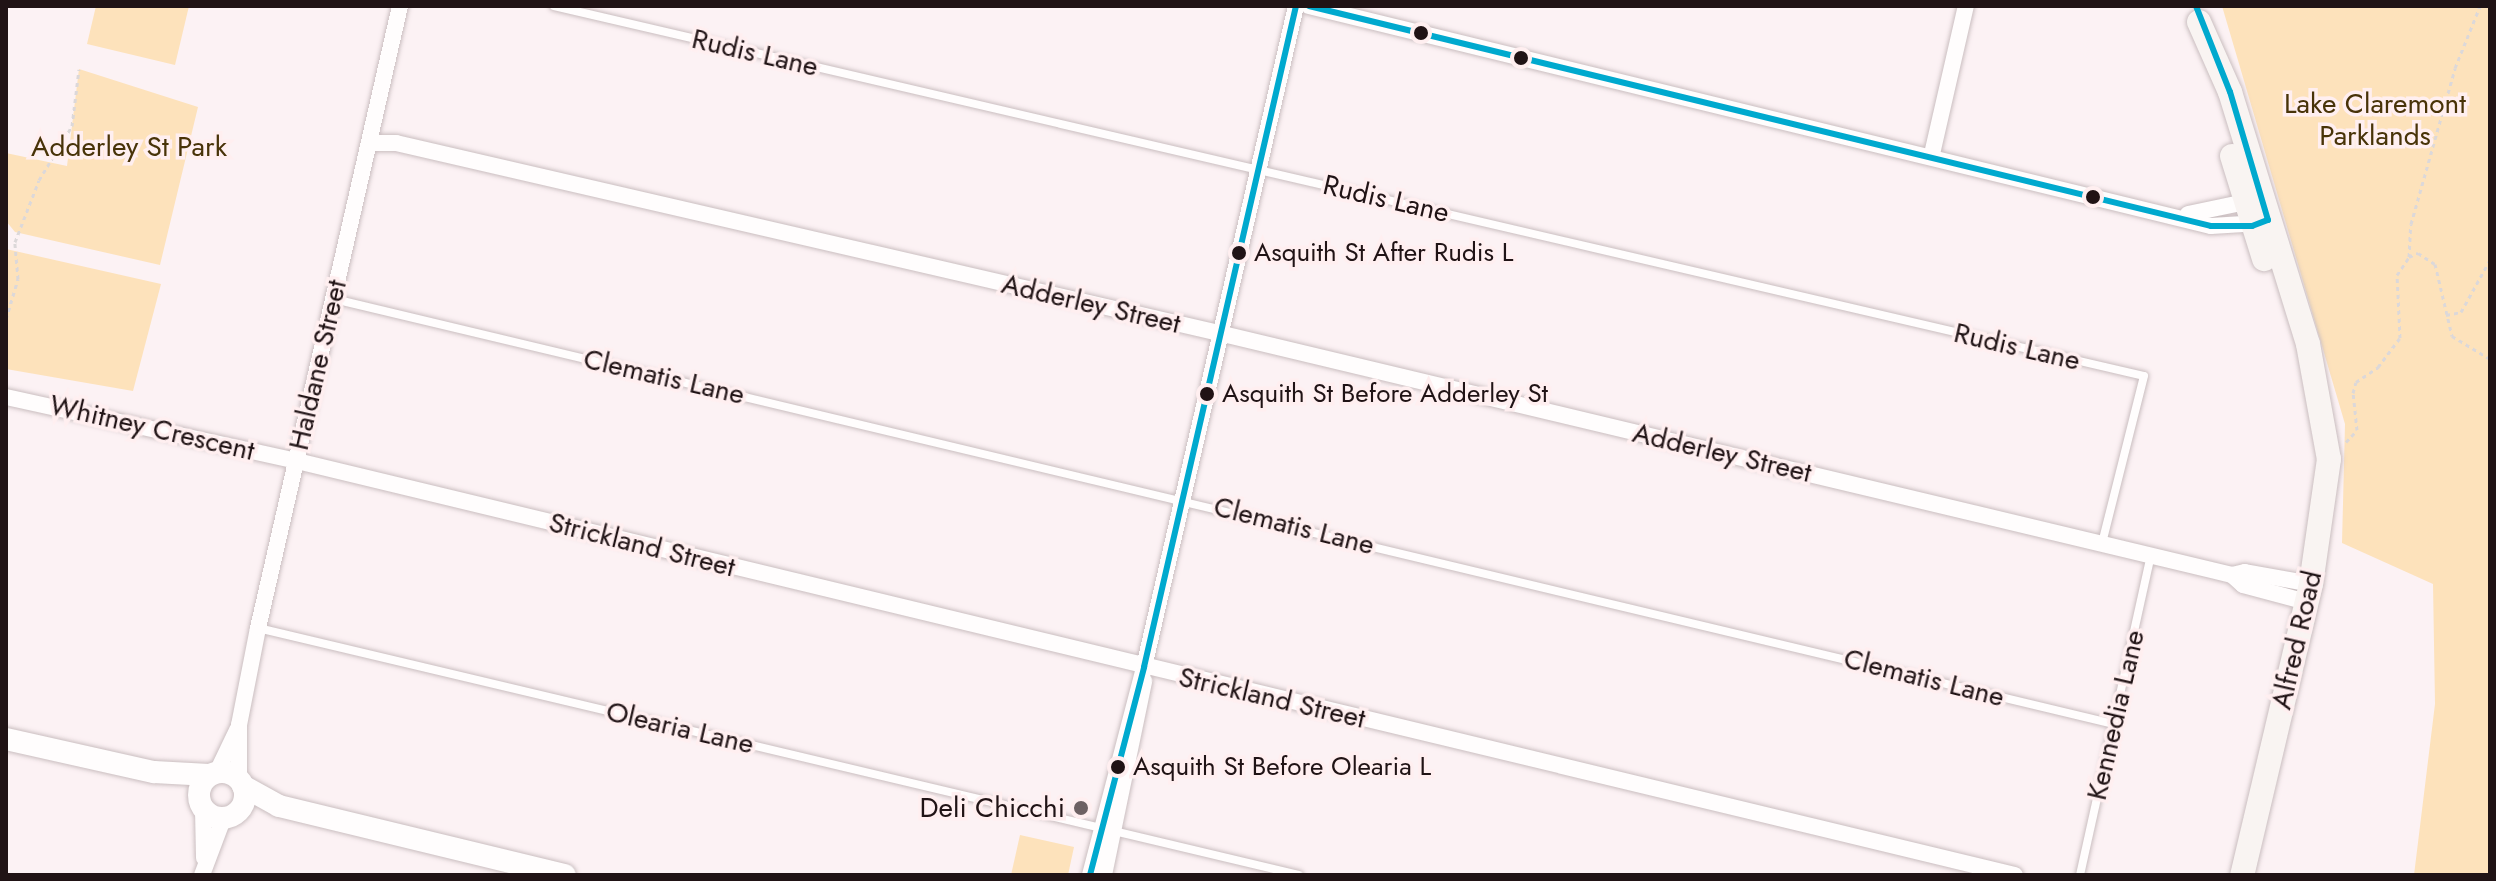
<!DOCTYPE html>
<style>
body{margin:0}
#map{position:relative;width:2496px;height:881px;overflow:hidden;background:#fcf2f4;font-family:Jost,sans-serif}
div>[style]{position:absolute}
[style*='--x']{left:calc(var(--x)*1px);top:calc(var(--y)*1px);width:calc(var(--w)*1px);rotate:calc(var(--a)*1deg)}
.green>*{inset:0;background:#fde2bb}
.path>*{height:3px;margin-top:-1.5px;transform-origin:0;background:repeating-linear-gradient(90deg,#dcd8d9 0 4px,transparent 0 8px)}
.roads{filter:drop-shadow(0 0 2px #cabec0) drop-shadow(0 0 2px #cabec0)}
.service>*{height:8px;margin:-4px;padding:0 4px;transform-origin:4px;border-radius:4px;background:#fffdfd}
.minor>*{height:16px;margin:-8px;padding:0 8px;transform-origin:8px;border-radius:8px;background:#fffdfd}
.secondary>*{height:22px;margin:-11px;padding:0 11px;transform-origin:11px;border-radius:11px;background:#fffdfd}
.secondary>.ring{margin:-11px;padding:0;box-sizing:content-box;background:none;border:22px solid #fffdfd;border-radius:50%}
.primary>*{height:24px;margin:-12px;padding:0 12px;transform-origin:12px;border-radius:12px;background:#f9f4f2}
.bus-1>*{height:6px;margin:-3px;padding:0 3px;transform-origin:3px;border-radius:3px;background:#00a9ce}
.dots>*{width:22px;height:22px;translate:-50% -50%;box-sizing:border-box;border:4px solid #ffeff0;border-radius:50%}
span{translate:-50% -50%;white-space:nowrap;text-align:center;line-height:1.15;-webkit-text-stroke:7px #ffeff0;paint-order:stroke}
.bus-label{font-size:26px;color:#201315}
.left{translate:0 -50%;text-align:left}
.street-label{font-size:28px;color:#201315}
.park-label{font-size:28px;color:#483308}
.poi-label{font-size:28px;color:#201315}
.right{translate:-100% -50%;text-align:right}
.frame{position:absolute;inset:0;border:8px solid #201315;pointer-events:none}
</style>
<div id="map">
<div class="green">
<div style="clip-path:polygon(96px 6px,189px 6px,175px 65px,87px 44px)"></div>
<div style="clip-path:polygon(2222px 6px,2490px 6px,2490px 875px,2414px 875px,2435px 704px,2433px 584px,2342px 543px,2345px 424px)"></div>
<div style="clip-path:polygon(79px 69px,198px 107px,160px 265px,15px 232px,6px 221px,6px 153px,67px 166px)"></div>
<div style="clip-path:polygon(6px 249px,161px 284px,133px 391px,6px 369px)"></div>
<div style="clip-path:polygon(1020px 835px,1074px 847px,1068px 875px,1011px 875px)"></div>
</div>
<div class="path">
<div style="--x:2409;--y:257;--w:33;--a:-87"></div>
<div style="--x:2411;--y:224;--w:162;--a:-74.2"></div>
<div style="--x:2455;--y:68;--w:67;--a:-68"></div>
<div style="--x:2446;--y:315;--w:15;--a:-11"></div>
<div style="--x:2461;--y:312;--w:60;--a:-60.9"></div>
<div style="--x:6;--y:319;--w:42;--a:-73.3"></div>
<div style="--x:18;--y:279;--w:37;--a:-95"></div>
<div style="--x:15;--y:242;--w:66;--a:-68.8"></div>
<div style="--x:39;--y:180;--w:63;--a:-58.6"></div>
<div style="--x:72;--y:126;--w:57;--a:-83"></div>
<div style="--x:2490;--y:377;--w:50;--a:90"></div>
<div style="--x:2346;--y:442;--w:16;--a:-47"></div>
<div style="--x:2357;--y:430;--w:37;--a:-96"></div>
<div style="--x:2353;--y:393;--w:11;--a:-75"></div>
<div style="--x:2356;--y:382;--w:27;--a:-34"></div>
<div style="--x:2378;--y:367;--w:36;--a:-53"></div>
<div style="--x:2400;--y:338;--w:63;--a:-92.7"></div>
<div style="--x:2397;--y:275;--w:22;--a:-56"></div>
<div style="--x:2409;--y:257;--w:10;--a:-24"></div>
<div style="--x:2418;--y:253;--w:20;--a:33"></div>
<div style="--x:2435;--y:264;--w:74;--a:76.7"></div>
<div style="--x:2452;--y:336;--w:44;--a:31.2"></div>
<div style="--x:2490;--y:563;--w:68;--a:90"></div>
</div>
<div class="roads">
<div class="service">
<div style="--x:554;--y:6;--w:1632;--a:13.1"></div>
<div style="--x:2144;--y:376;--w:172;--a:104.1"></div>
<div style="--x:334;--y:299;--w:1830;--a:13.43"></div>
<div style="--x:258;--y:628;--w:866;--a:13.35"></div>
<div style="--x:1114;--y:831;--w:190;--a:13.4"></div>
<div style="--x:2080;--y:875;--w:327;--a:-77.5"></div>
</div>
<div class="minor">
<div style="--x:1309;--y:6;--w:928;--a:13.71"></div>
<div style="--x:2211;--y:226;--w:49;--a:-3.5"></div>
<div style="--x:369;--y:143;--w:27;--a:0"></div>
<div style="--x:396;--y:143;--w:849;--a:13"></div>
<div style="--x:1223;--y:334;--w:1037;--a:13.43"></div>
<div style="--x:2232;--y:575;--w:13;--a:-13"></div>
<div style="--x:2245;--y:572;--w:67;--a:10.3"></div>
<div style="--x:1932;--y:154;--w:152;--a:-77.1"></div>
<div style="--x:2188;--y:214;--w:68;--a:-11.8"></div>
<div style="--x:6;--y:397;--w:298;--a:12.4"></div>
<div style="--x:297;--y:461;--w:1767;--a:13.55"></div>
<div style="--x:2232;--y:575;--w:15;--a:42"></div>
<div style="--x:2243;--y:585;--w:66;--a:14.9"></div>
<div style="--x:217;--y:772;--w:47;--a:-64.5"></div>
<div style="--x:239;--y:779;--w:54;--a:-90"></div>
<div style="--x:239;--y:725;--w:99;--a:-78.9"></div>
<div style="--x:258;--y:628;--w:638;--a:-77.14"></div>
<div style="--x:203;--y:809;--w:49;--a:88.8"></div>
<div style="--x:202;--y:875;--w:60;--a:-69.4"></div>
<div style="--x:1090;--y:875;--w:215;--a:-75.4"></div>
<div style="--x:1144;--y:667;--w:678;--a:-77.05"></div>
<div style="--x:1104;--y:875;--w:198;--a:-78.3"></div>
</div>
<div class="secondary">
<div style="--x:6;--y:739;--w:152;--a:12.6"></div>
<div style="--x:154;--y:772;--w:55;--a:3.1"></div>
<div class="ring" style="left:199px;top:772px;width:24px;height:24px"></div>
<div style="--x:243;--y:786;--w:41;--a:29.1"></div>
<div style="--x:279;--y:806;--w:294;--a:13.6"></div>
</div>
<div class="primary">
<div style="--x:2199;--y:22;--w:77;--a:66.1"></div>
<div style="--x:2230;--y:92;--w:264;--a:72.8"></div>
<div style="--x:2308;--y:344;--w:117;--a:79.7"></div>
<div style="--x:2329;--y:459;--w:126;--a:98.2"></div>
<div style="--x:2311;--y:584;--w:299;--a:103.3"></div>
<div style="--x:2232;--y:156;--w:108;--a:72.7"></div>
</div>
</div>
<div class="bus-1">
<div style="--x:1309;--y:6;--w:928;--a:13.71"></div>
<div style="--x:2211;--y:226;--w:41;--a:0"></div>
<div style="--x:2252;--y:226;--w:17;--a:-21"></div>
<div style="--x:2268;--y:220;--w:134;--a:-106.5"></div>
<div style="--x:2230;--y:92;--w:92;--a:-111.6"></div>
<div style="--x:1090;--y:875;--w:215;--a:-75.4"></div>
<div style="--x:1144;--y:667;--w:678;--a:-77.05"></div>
</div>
<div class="dots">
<div style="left:1421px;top:33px;background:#201315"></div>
<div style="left:1521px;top:58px;background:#201315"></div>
<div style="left:2093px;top:197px;background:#201315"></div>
<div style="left:1239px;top:253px;background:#201315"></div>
<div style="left:1207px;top:394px;background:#201315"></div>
<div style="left:1118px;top:767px;background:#201315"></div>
<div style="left:1081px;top:808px;background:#6d6163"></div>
</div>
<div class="bus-label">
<span class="left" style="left:1254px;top:253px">Asquith St After Rudis L</span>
<span class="left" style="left:1222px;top:394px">Asquith St Before Adderley St</span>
<span class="left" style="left:1133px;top:767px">Asquith St Before Olearia L</span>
</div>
<div class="street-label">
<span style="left:755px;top:53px;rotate:13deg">Rudis Lane</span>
<span style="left:1386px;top:199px;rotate:13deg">Rudis Lane</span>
<span style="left:1091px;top:304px;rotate:13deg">Adderley Street</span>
<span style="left:2017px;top:347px;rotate:13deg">Rudis Lane</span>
<span style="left:318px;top:365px;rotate:-77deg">Haldane Street</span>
<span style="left:664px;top:377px;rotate:13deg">Clematis Lane</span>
<span style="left:152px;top:428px;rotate:13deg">Whitney Crescent</span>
<span style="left:1722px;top:453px;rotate:13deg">Adderley Street</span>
<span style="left:1294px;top:526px;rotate:14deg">Clematis Lane</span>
<span style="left:642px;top:545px;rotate:14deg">Strickland Street</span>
<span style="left:2297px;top:640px;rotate:-77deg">Alfred Road</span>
<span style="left:1924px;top:678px;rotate:14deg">Clematis Lane</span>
<span style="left:1272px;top:698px;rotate:13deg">Strickland Street</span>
<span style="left:2116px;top:715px;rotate:-77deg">Kennedia Lane</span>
<span style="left:680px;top:728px;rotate:13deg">Olearia Lane</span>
</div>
<div class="park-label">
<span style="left:2375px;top:120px">Lake Claremont<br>Parklands</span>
<span style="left:129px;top:147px">Adderley St Park</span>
</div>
<div class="poi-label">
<span class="right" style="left:1065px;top:808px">Deli Chicchi</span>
</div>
<div class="frame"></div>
</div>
